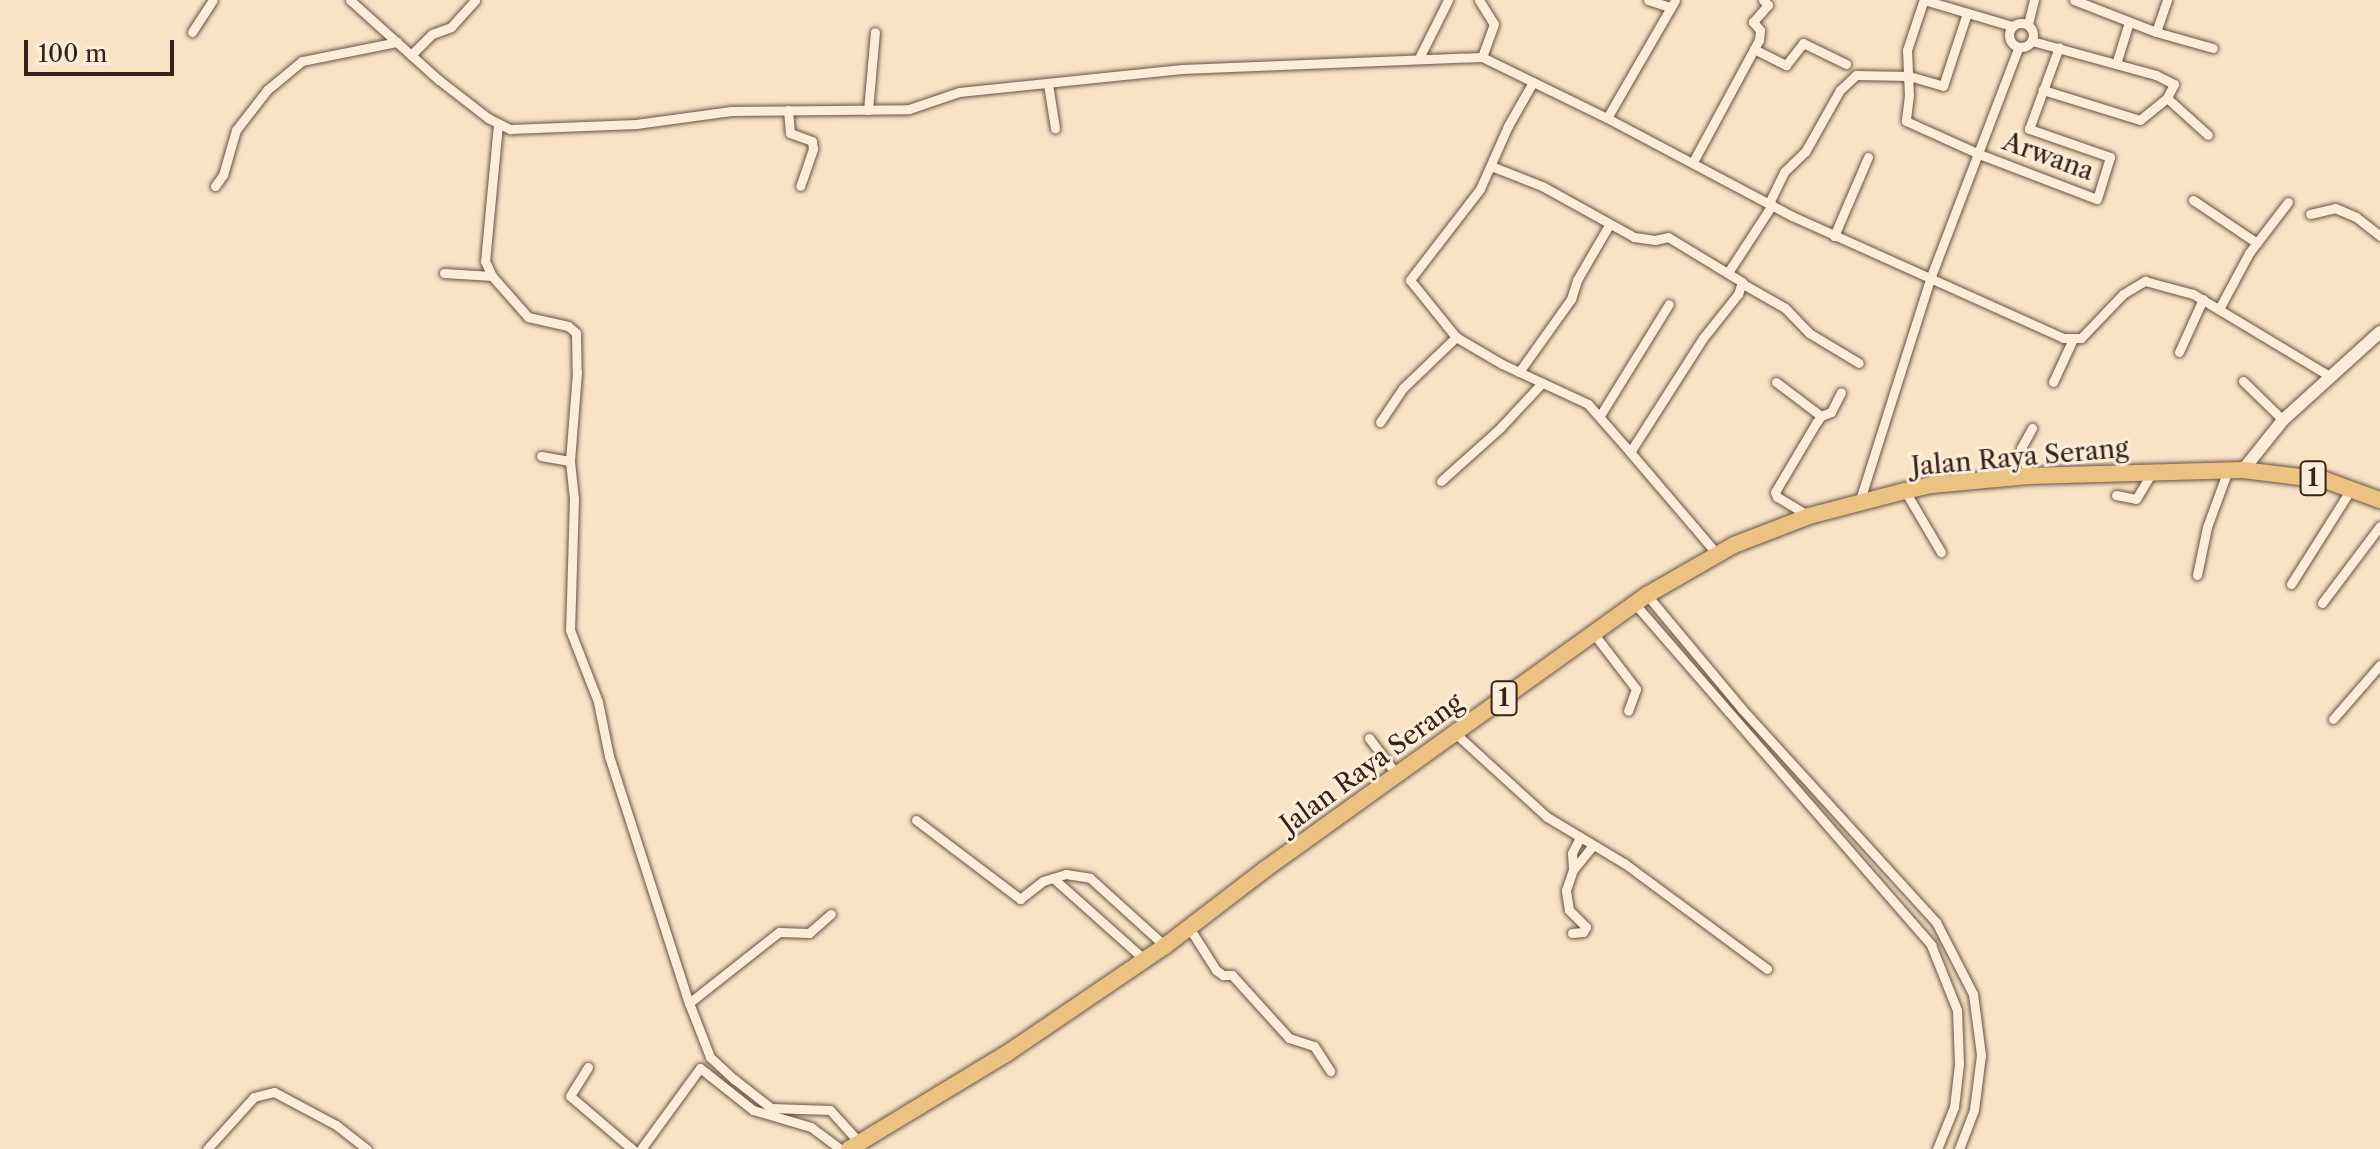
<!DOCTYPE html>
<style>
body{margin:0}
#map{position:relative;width:2380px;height:1149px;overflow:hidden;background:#f9e3c5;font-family:"Libre Caslon Text",serif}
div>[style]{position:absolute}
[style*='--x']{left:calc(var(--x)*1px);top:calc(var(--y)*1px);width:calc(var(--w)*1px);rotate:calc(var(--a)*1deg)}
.roads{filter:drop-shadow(0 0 2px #665244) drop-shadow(0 0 2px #665244)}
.minor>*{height:9px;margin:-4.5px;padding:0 4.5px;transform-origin:4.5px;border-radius:4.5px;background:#fbedd9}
.minor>.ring{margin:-4.5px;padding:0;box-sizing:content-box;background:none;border:9px solid #fbedd9;border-radius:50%}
.tertiary>*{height:12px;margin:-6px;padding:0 6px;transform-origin:6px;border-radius:6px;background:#fbedd9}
.trunk>*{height:16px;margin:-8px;padding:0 8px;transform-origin:8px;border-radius:8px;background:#ecc282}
span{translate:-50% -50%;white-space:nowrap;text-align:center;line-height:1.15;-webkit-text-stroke:6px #fbedd9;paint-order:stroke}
.shield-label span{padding:2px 6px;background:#fbedd9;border:2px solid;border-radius:6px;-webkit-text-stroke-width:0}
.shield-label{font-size:24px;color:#352219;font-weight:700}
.street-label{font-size:26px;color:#352219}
.scale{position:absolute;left:24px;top:40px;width:150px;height:36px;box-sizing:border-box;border:4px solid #352219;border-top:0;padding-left:10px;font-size:24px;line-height:28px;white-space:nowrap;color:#352219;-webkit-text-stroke:6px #fbedd9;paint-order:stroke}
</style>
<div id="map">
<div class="roads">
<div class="minor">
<div style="--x:350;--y:0;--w:120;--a:42"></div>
<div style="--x:439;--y:80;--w:62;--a:37.8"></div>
<div style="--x:488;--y:118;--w:25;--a:27"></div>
<div style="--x:510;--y:129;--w:126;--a:-2.3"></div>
<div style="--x:636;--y:124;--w:96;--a:-7.8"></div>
<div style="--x:731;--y:111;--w:178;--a:-0.6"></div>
<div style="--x:909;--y:109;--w:53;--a:-18.8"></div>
<div style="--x:959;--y:92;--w:224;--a:-5.9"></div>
<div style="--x:1182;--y:69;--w:300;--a:-2.3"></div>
<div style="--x:1482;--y:57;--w:139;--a:26"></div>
<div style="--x:1607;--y:118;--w:209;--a:27.9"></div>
<div style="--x:1792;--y:216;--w:297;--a:24.2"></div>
<div style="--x:2063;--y:338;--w:18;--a:0"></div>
<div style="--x:2081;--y:338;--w:61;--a:-46.3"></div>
<div style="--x:2123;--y:294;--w:26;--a:-31"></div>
<div style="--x:2145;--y:281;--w:50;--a:15.2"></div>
<div style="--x:2193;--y:294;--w:161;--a:31"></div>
<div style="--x:1479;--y:0;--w:28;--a:58"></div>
<div style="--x:1494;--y:24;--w:35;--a:110"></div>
<div style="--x:1648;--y:0;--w:23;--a:18"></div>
<div style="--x:1924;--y:0;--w:92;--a:16.5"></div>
<div style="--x:2074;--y:0;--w:88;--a:21.3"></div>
<div style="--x:2156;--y:32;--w:59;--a:15.7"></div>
<div style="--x:1923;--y:2;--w:51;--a:108.4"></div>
<div style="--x:1907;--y:50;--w:45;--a:87.5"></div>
<div style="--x:1909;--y:95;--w:26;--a:97"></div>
<div style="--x:1906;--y:121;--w:80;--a:24.3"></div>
<div style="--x:1979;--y:154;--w:126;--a:20.9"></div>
<div style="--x:2097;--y:199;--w:44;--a:-72.8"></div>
<div style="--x:2110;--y:157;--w:86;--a:-160.9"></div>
<div style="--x:2029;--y:129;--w:87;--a:-69.9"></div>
<div class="ring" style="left:2009px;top:23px;width:15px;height:15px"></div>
<div style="--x:2028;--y:24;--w:25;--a:-76"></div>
<div style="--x:192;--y:32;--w:38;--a:-57"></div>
<div style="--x:2156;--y:32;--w:34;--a:-71"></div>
<div style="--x:2032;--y:41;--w:129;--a:15.3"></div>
<div style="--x:2156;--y:75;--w:20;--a:27"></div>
<div style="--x:2174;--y:84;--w:16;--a:117"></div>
<div style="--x:2167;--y:98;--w:35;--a:141"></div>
<div style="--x:2140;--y:120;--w:102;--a:-162.8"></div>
<div style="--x:1754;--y:49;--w:36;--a:27"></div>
<div style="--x:1786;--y:65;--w:28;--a:-52"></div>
<div style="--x:1803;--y:43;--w:48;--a:26"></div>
<div style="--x:411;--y:55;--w:30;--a:-45"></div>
<div style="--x:432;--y:34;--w:20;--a:-20"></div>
<div style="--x:451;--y:27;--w:36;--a:-48"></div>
<div style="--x:1419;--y:58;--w:65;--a:-63.4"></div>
<div style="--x:2116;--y:64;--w:44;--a:-72.8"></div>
<div style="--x:1533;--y:82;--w:51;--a:119.6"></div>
<div style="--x:1508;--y:126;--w:69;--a:114"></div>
<div style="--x:1480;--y:189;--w:115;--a:127.6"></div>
<div style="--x:1410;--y:280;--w:73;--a:51.1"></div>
<div style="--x:1456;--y:337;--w:53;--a:30.4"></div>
<div style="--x:1502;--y:364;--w:95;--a:24.9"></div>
<div style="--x:1588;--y:404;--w:64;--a:48.8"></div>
<div style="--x:1048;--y:84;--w:45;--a:81"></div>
<div style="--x:2167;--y:98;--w:55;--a:42.1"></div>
<div style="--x:788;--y:110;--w:23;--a:85"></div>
<div style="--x:790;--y:133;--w:23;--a:20"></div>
<div style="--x:812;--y:141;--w:8;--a:83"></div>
<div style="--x:813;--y:149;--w:39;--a:109"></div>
<div style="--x:868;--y:110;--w:78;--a:-84.9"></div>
<div style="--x:1607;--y:118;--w:136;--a:-60"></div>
<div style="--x:498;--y:124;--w:138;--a:95.4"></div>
<div style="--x:485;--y:261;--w:17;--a:65"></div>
<div style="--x:492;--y:276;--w:55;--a:48.7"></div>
<div style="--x:528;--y:317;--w:41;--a:12.7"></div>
<div style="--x:568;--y:326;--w:11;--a:41"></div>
<div style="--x:576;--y:333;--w:39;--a:89"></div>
<div style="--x:577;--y:372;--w:89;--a:94.5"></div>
<div style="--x:570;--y:461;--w:37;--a:84"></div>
<div style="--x:574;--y:498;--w:132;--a:91.7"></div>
<div style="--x:570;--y:630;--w:77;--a:68.7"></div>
<div style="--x:598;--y:702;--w:55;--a:78.5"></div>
<div style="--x:609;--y:756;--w:260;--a:72.1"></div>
<div style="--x:689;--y:1003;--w:58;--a:68.7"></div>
<div style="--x:710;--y:1057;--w:33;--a:43"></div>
<div style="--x:734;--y:1079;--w:47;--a:38.1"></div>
<div style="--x:771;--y:1108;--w:59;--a:1.9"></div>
<div style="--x:830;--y:1110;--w:43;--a:47.8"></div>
<div style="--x:1693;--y:162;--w:139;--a:-61.6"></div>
<div style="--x:1759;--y:40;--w:10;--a:-84"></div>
<div style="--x:1760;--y:30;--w:11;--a:-131"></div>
<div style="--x:1753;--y:22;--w:23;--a:-49"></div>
<div style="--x:1768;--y:5;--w:7;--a:-135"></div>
<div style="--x:1491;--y:166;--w:55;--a:21.4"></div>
<div style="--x:1542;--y:186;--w:105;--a:29"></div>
<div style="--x:1634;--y:237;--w:21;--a:8"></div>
<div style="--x:1655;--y:240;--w:13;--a:-13"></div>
<div style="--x:1668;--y:237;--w:87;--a:31.3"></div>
<div style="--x:1742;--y:282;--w:13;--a:108"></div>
<div style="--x:1738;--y:294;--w:56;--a:128.5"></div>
<div style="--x:1703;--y:338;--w:135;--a:122.6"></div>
<div style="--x:1630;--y:452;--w:134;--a:49.5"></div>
<div style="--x:215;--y:186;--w:14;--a:-54"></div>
<div style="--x:223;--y:175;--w:47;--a:-73.9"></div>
<div style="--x:236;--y:130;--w:51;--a:-52.2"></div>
<div style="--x:267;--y:90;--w:45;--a:-39.6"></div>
<div style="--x:302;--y:61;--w:97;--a:-11.3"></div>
<div style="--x:2193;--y:200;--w:77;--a:33.9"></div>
<div style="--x:1769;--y:203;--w:34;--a:-64"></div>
<div style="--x:1784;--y:172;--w:29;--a:-44"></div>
<div style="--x:1805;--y:152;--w:71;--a:-60.6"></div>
<div style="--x:1840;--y:90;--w:22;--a:-43"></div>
<div style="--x:1856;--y:75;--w:53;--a:1.1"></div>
<div style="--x:1909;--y:76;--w:35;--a:16"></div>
<div style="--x:1943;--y:86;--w:77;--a:-71.8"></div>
<div style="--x:2310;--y:214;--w:26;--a:-13"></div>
<div style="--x:2335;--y:208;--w:23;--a:23"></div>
<div style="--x:2356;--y:217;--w:31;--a:38"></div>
<div style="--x:1834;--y:236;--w:86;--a:-66.7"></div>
<div style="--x:1729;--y:271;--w:79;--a:-56.9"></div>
<div style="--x:444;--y:273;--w:48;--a:3.6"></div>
<div style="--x:1743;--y:284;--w:48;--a:29.7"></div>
<div style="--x:1785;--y:308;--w:35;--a:46"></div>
<div style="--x:1809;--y:333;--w:58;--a:31"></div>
<div style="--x:2219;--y:309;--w:64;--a:-61.8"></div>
<div style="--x:2249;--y:253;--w:64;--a:-52.6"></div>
<div style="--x:2179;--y:352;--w:58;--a:-65.6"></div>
<div style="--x:1519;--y:372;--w:90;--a:-54.5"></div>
<div style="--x:1571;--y:299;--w:20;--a:-72"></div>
<div style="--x:1577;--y:280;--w:64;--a:-59.8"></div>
<div style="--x:2243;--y:381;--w:56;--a:44.3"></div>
<div style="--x:1776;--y:382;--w:56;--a:37.1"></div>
<div style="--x:2053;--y:382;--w:47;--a:-65.1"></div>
<div style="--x:1601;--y:414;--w:129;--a:-58.3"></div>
<div style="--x:1380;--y:422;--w:41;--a:-55.9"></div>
<div style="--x:1403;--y:388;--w:74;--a:-43.9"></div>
<div style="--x:541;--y:456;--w:29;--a:10"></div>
<div style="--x:2029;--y:476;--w:29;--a:-106"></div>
<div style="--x:2021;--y:448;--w:23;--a:-61"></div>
<div style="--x:1441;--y:481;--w:79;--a:-41.9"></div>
<div style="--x:1500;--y:428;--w:62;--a:-47"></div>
<div style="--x:1905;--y:491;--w:71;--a:59.5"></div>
<div style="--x:2116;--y:495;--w:20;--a:11"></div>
<div style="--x:2136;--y:499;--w:33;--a:-59"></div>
<div style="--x:1859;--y:503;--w:235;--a:-72.4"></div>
<div style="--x:1930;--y:279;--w:247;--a:-69.1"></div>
<div style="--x:1809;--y:516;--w:37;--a:-149"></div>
<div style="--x:1777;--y:497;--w:5;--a:-112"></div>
<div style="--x:1775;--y:492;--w:80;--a:-59.3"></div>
<div style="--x:1816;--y:423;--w:9;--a:-54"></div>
<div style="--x:1821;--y:416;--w:11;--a:-22"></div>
<div style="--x:1831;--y:412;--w:22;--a:-63"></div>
<div style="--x:2197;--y:575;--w:49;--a:-78.2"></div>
<div style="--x:2207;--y:527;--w:61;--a:-69.8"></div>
<div style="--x:2291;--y:584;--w:112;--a:-57.7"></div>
<div style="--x:1647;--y:595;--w:148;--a:50.2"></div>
<div style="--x:1742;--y:709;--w:288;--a:47.7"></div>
<div style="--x:1936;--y:922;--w:81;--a:62.8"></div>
<div style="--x:1973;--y:994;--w:62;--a:82.5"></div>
<div style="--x:1981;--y:1055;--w:55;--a:97.3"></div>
<div style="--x:1974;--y:1110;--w:42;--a:111"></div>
<div style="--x:2322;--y:603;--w:96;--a:-53"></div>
<div style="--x:1635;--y:604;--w:452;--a:49"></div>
<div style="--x:1931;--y:945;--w:70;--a:68.2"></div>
<div style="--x:1957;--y:1010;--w:54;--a:87.9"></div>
<div style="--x:1959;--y:1064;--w:43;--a:96.6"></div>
<div style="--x:1954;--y:1107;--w:45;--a:112"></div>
<div style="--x:1594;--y:634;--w:69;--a:52.6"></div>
<div style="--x:1636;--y:689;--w:23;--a:110"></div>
<div style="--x:2333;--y:719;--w:72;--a:-49"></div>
<div style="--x:1455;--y:733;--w:125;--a:42.4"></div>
<div style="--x:1547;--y:817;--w:90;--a:30.9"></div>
<div style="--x:1624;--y:863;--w:178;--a:36.5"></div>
<div style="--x:1369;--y:738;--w:48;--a:52.7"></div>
<div style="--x:916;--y:820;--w:131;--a:37.2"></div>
<div style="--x:1020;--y:899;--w:29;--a:-38"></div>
<div style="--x:1043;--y:881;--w:24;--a:-17"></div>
<div style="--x:1066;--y:874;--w:24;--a:9"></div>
<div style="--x:1090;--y:878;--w:101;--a:42.2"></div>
<div style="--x:1573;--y:870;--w:17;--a:-93"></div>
<div style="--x:1572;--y:853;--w:18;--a:-63"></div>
<div style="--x:1053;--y:878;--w:123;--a:41.7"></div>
<div style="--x:1190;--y:929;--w:49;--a:57.6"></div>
<div style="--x:1216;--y:970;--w:9;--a:36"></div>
<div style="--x:1223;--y:975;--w:9;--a:0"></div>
<div style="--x:1232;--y:975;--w:85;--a:47.9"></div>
<div style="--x:1289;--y:1038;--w:26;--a:18"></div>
<div style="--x:1314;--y:1046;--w:30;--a:57"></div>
<div style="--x:1572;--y:933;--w:11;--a:-5"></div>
<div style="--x:1583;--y:932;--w:6;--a:-59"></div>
<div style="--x:1586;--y:927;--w:24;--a:-135"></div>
<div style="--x:1569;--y:910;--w:20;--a:-99"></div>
<div style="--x:1566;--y:890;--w:21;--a:-71"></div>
<div style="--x:1573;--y:870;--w:32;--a:-51"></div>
<div style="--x:689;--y:1003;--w:115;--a:-38.3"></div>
<div style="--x:779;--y:932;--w:30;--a:2"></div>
<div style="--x:809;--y:933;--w:29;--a:-41"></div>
<div style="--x:588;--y:1067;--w:34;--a:122"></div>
<div style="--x:570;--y:1096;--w:82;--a:40.5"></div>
<div style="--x:207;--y:1149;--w:70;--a:-47.9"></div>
<div style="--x:254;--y:1097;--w:21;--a:-14"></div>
<div style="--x:274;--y:1092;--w:70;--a:28"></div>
<div style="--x:336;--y:1125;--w:39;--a:38"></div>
<div style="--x:641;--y:1149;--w:100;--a:-53.9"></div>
<div style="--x:700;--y:1068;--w:68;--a:38.4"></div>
<div style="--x:753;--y:1110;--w:60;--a:16.3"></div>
<div style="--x:811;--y:1127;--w:36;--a:37"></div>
</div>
<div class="tertiary">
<div style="--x:2243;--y:470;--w:64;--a:-51.3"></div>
<div style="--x:2283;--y:420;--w:131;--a:-42.2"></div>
</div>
<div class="trunk">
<div style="--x:849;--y:1149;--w:184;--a:-31.2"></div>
<div style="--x:1006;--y:1054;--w:192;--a:-34.2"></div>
<div style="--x:1165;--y:946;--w:125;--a:-37.5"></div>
<div style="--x:1264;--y:870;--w:472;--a:-35.7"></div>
<div style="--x:1647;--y:595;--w:100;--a:-29.9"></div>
<div style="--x:1734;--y:545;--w:80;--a:-21.1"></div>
<div style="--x:1809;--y:516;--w:99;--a:-14.6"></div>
<div style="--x:1905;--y:491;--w:28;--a:-13"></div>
<div style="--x:1932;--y:485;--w:97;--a:-5.3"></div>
<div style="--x:2029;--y:476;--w:214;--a:-1.6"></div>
<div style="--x:2243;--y:470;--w:83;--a:7"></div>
<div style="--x:2325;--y:480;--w:59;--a:20"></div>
</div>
</div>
<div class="shield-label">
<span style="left:2313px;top:478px">1</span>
<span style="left:1504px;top:698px">1</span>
</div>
<div class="street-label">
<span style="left:2048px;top:157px;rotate:20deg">Arwana</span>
<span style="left:2020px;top:458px;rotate:-5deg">Jalan Raya Serang</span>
<span style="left:1372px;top:764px;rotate:-36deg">Jalan Raya Serang</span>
</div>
<div class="scale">100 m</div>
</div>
